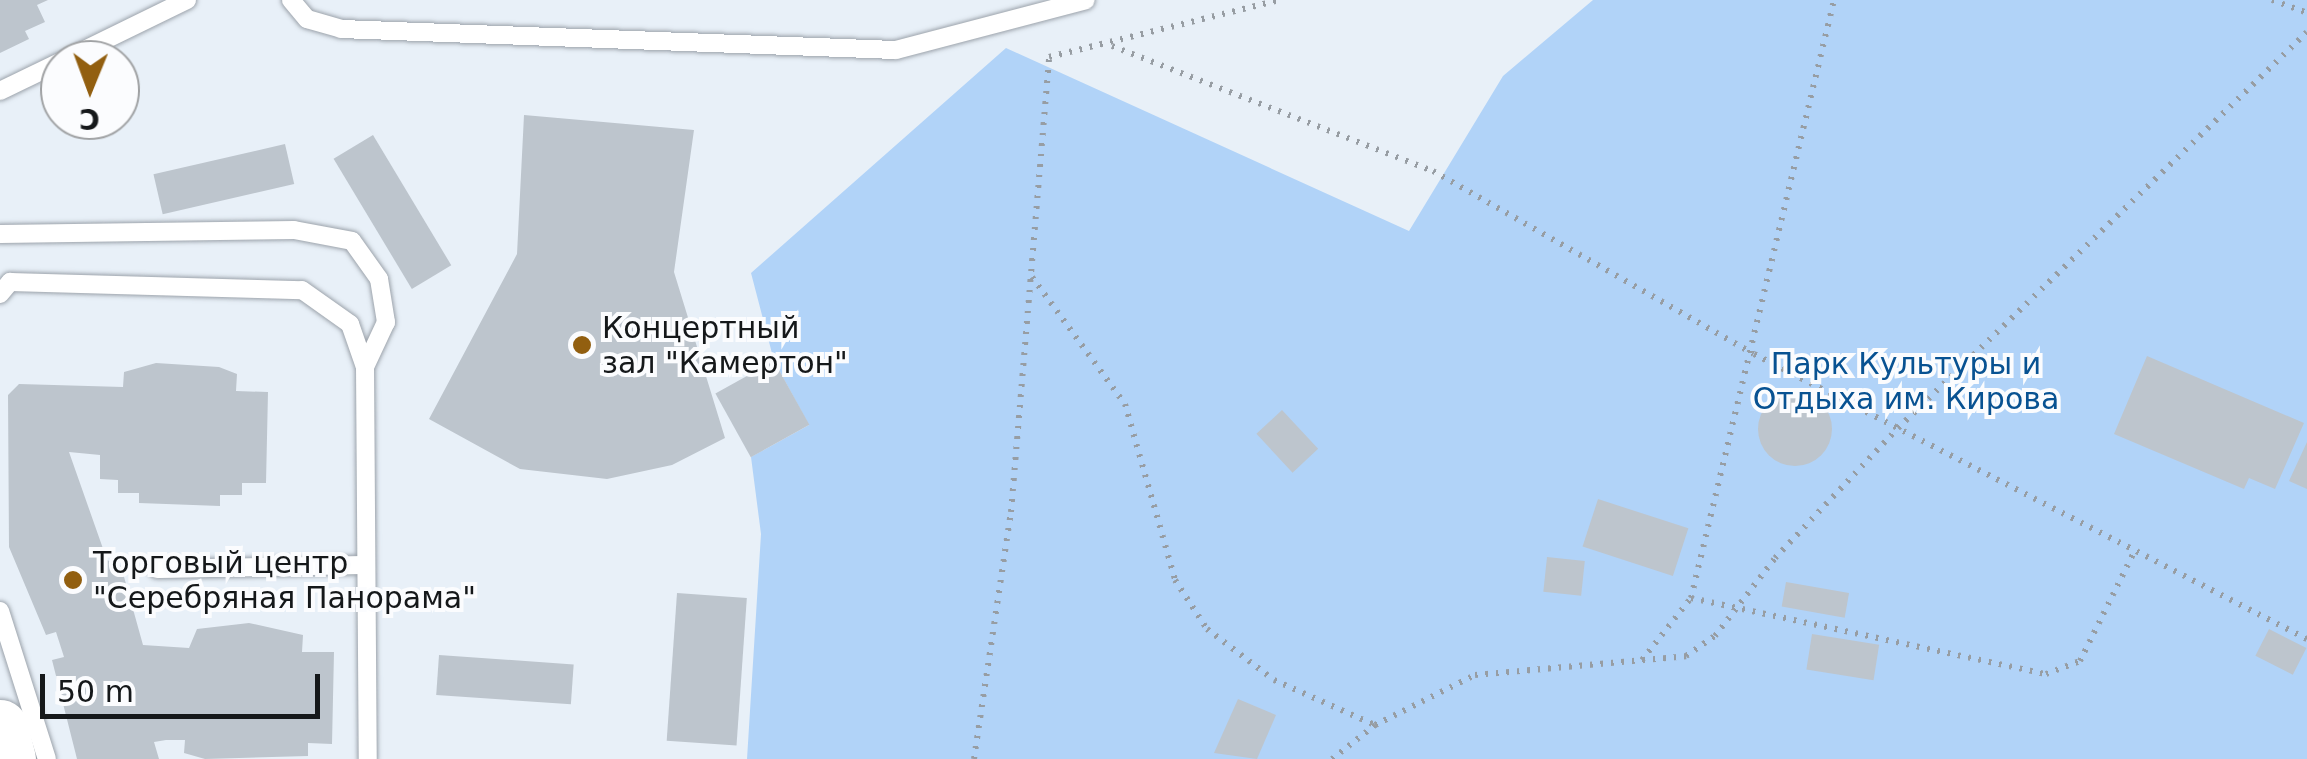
<!DOCTYPE html>
<meta charset="utf-8">
<style>
body{margin:0}
#map{position:relative;width:2307px;height:759px;overflow:hidden;background:#e8f0f8;font-family:"DejaVu Sans",sans-serif}
div>[style]{position:absolute}
[style*='--x']{left:calc(var(--x)*1px);top:calc(var(--y)*1px);width:calc(var(--w)*1px);rotate:calc(var(--a)*1deg)}
.green>*{inset:0;background:#b1d3f8}
.building>*{inset:0;background:#bdc5cd;transform-origin:0 0}
.round{border-radius:50%}
.path>*{height:6px;margin-top:-3px;transform-origin:0;background:repeating-linear-gradient(90deg,#979da3 0 2.5px,transparent 0 10.5px)}
.roads{filter:drop-shadow(0 0 2px #9ca3ab) drop-shadow(0 0 2px #9ca3ab)}
.service>*{height:18px;margin:-9px;padding:0 9px;transform-origin:9px;border-radius:9px;background:#fff}
.primary>*{height:55px;margin:-27.5px;padding:0 27.5px;transform-origin:27.5px;border-radius:27.5px;background:#fff}
.dots>*{width:28px;height:28px;translate:-50% -50%;box-sizing:border-box;border:5px solid #fbfcfe;border-radius:50%}
span{translate:-50% -50%;white-space:nowrap;text-align:center;line-height:1.15;-webkit-text-stroke:8px #fbfcfe;paint-order:stroke}
.poi-label{font-size:30px;color:#15181a}
.left{translate:0 -50%;text-align:left}
.park-label{font-size:30px;color:#085292}
.north{position:absolute;left:40px;top:40px;width:100px;height:100px;box-sizing:border-box;background:#fbfcfe;border:2px solid #9fa1a3;border-radius:50%;rotate:181deg;font-size:28px;font-weight:700;line-height:40px;text-align:center;color:#15181a}
.north::after{content:'';display:block;margin:auto;width:35px;height:45px;background:#925f10;clip-path:polygon(50% 0,100% 100%,50% 72%,0 100%)}
.scale{position:absolute;left:40px;top:674px;width:280px;height:45px;box-sizing:border-box;border:5px solid #15181a;border-top:0;padding-left:12px;font-size:30px;line-height:35px;white-space:nowrap;color:#15181a;-webkit-text-stroke:8px #fbfcfe;paint-order:stroke}
</style>
<div id="map">
<div class="green">
<div style="clip-path:polygon(1593px 0,2307px 0,2307px 759px,747px 759px,761px 534px,751px 457px,809px 425px,774px 361px,751px 273px,1006px 48px,1409px 231px,1503px 76px)"></div>
</div>
<div class="building">
<div style="clip-path:polygon(0 0,48px 0,37px 5px,45px 22px,25px 31px,29px 39px,0 53px)"></div>
<div style="clip-path:polygon(524px 115px,694px 130px,674px 272px,725px 438px,672px 465px,607px 479px,520px 469px,429px 419px,517px 254px)"></div>
<div style="left:373px;top:135px;width:152px;height:46px;rotate:59deg"></div>
<div style="left:285px;top:144px;width:41px;height:135px;rotate:77deg"></div>
<div style="clip-path:polygon(2147px 356px,2304px 423px,2275px 489px,2249px 478px,2244px 489px,2114px 434px)"></div>
<div style="left:774px;top:361px;width:73px;height:67px;rotate:61deg"></div>
<div style="clip-path:polygon(156px 363px,219px 367px,237px 374px,236px 391px,268px 392px,266px 483px,242px 483px,242px 495px,220px 495px,220px 506px,139px 503px,139px 493px,118px 493px,118px 480px,100px 479px,100px 455px,69px 452px,107px 560px,121px 566px,143px 645px,189px 648px,197px 629px,249px 623px,303px 635px,302px 652px,334px 652px,332px 744px,308px 743px,308px 756px,205px 759px,184px 753px,185px 740px,166px 740px,154px 742px,159px 759px,77px 759px,52px 660px,64px 657px,56px 632px,46px 635px,9px 547px,8px 395px,19px 384px,123px 387px,124px 372px)"></div>
<div class="round" style="left:1758px;top:392px;width:74px;height:74px"></div>
<div style="left:1282px;top:410px;width:53px;height:35px;rotate:47deg"></div>
<div style="clip-path:polygon(2307px 442px,2307px 489px,2289px 481px)"></div>
<div style="left:1598px;top:499px;width:95px;height:50px;rotate:18deg"></div>
<div style="left:1547px;top:557px;width:38px;height:35px;rotate:6deg"></div>
<div style="left:1786px;top:582px;width:64px;height:25px;rotate:10deg"></div>
<div style="left:677px;top:593px;width:70px;height:148px;rotate:4deg"></div>
<div style="left:2269px;top:629px;width:42px;height:30px;rotate:27deg"></div>
<div style="left:1812px;top:634px;width:68px;height:36px;rotate:9deg"></div>
<div style="left:439px;top:655px;width:135px;height:40px;rotate:4deg"></div>
<div style="clip-path:polygon(1238px 699px,1276px 715px,1257px 759px,1214px 753px)"></div>
</div>
<div class="path">
<div style="--x:2272;--y:0;--w:37;--a:20"></div>
<div style="--x:1112;--y:46;--w:344;--a:21.3"></div>
<div style="--x:1433;--y:171;--w:369;--a:29.7"></div>
<div style="--x:1754;--y:354;--w:622;--a:27.27"></div>
<div style="--x:1032;--y:277;--w:157;--a:53.8"></div>
<div style="--x:1125;--y:404;--w:183;--a:74.1"></div>
<div style="--x:1175;--y:580;--w:59;--a:56.9"></div>
<div style="--x:1207;--y:629;--w:84;--a:37.3"></div>
<div style="--x:1274;--y:680;--w:111;--a:24"></div>
<div style="--x:1691;--y:598;--w:363;--a:12.1"></div>
<div style="--x:2046;--y:674;--w:36;--a:-21"></div>
<div style="--x:2080;--y:661;--w:124;--a:-63.6"></div>
<div style="--x:1642;--y:660;--w:79;--a:-51.7"></div>
<div style="--x:1691;--y:598;--w:615;--a:-76.55"></div>
<div style="--x:974;--y:759;--w:250;--a:-81.5"></div>
<div style="--x:1011;--y:512;--w:457;--a:-85.2"></div>
<div style="--x:1049;--y:57;--w:237;--a:-13.9"></div>
<div style="--x:1332;--y:759;--w:55;--a:-38.3"></div>
<div style="--x:1375;--y:725;--w:112;--a:-26.6"></div>
<div style="--x:1475;--y:675;--w:212;--a:-5.1"></div>
<div style="--x:1686;--y:656;--w:35;--a:-35"></div>
<div style="--x:1715;--y:636;--w:98;--a:-52.4"></div>
<div style="--x:1775;--y:558;--w:179;--a:-46.6"></div>
<div style="--x:1898;--y:428;--w:569;--a:-44.07"></div>
</div>
<div class="roads">
<div class="service">
<div style="--x:291;--y:0;--w:25;--a:50"></div>
<div style="--x:307;--y:19;--w:35;--a:16"></div>
<div style="--x:341;--y:29;--w:555;--a:2.17"></div>
<div style="--x:896;--y:50;--w:196;--a:-14.7"></div>
<div style="--x:64;--y:60;--w:137;--a:-26"></div>
<div style="--x:0;--y:91;--w:67;--a:-25.8"></div>
<div style="--x:0;--y:234;--w:294;--a:-0.8"></div>
<div style="--x:294;--y:230;--w:59;--a:10.7"></div>
<div style="--x:352;--y:241;--w:47;--a:54.6"></div>
<div style="--x:379;--y:279;--w:44;--a:80.8"></div>
<div style="--x:386;--y:322;--w:50;--a:115"></div>
<div style="--x:0;--y:294;--w:16;--a:-50"></div>
<div style="--x:10;--y:282;--w:292;--a:1.6"></div>
<div style="--x:302;--y:290;--w:59;--a:35.3"></div>
<div style="--x:350;--y:324;--w:46;--a:70.8"></div>
<div style="--x:365;--y:367;--w:392;--a:89.6"></div>
<div style="--x:157;--y:569;--w:209;--a:-1.1"></div>
<div style="--x:0;--y:611;--w:155;--a:72.4"></div>
</div>
<div class="primary">
<div style="--x:0;--y:727;--w:33;--a:76"></div>
</div>
</div>
<div class="dots">
<div style="left:582px;top:345px;background:#925f10"></div>
<div style="left:73px;top:580px;background:#925f10"></div>
</div>
<div class="poi-label">
<span class="left" style="left:602px;top:345px">Концертный<br>зал "Камертон"</span>
<span class="left" style="left:93px;top:580px">Торговый центр<br>"Серебряная Панорама"</span>
</div>
<div class="park-label">
<span style="left:1906px;top:381px">Парк Культуры и<br>Отдыха им. Кирова</span>
</div>
<div class="north">С</div>
<div class="scale">50 m</div>
</div>
